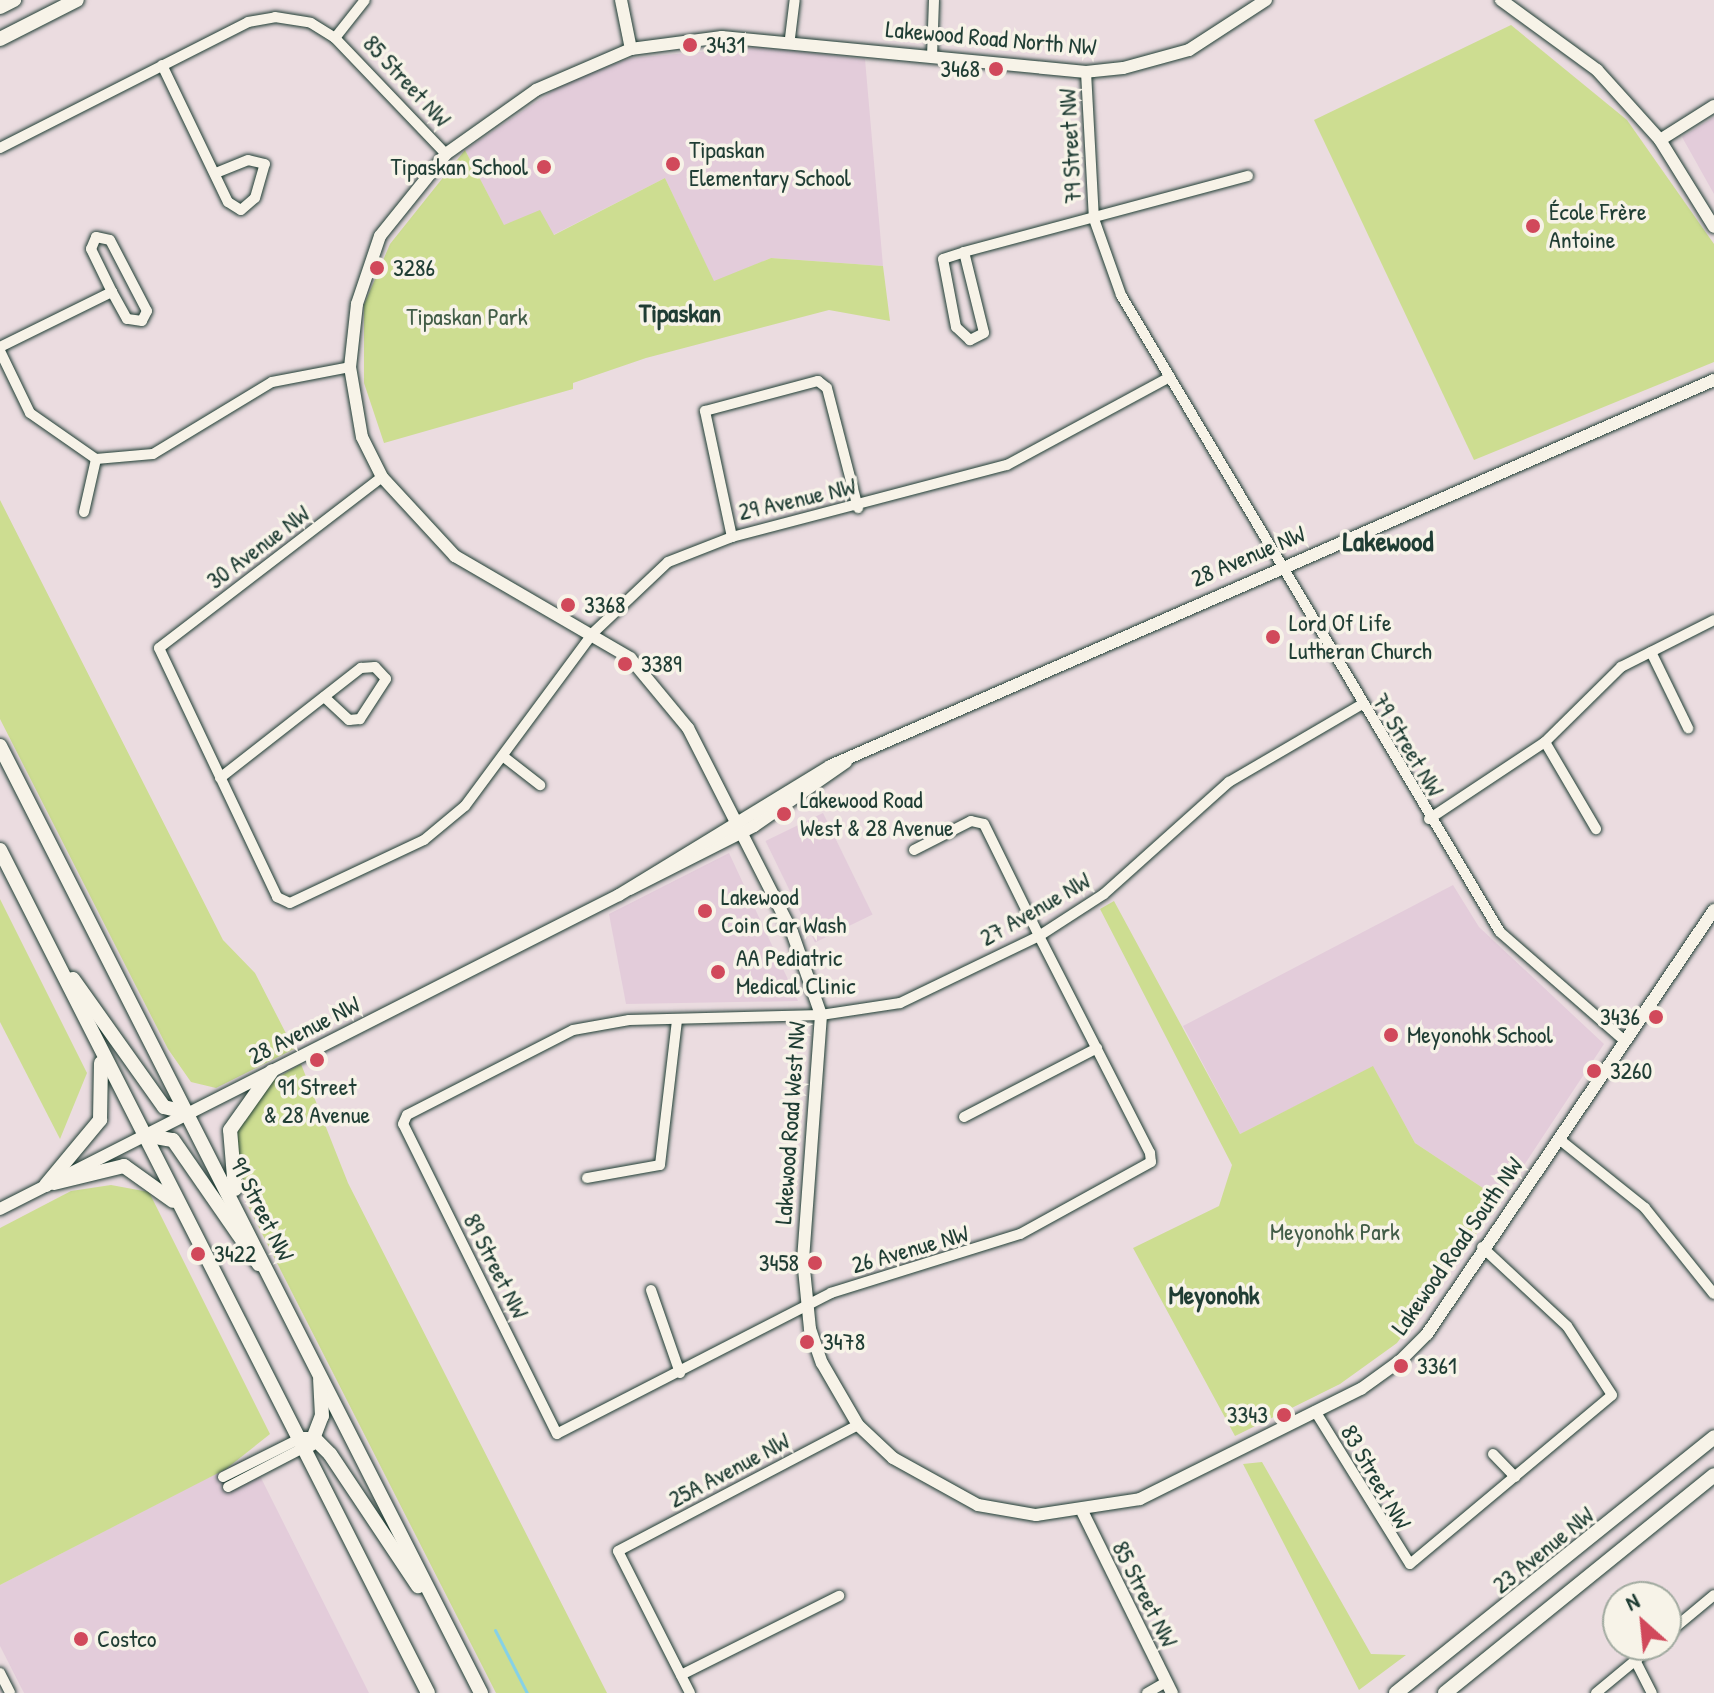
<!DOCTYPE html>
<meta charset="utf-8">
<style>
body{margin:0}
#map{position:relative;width:1714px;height:1693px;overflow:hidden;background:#ebdce0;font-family:"Patrick Hand",sans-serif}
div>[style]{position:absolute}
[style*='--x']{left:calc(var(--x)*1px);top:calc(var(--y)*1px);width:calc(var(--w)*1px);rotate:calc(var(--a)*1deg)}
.built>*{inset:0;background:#e3ccda;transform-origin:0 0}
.green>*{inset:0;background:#cddd91}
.stream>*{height:3px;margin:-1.5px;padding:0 1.5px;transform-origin:1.5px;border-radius:1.5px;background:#86d1e6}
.roads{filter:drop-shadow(0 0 2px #1f3d34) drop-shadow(0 0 2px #1f3d34)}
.minor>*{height:10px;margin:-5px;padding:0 5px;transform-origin:5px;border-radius:5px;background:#f7f3e8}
.tertiary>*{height:12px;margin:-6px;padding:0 6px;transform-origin:6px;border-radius:6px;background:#f7f3e8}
.secondary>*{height:14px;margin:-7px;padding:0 7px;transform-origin:7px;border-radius:7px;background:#f7f3e8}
.dots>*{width:22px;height:22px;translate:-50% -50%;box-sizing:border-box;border:4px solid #f7f3e8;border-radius:50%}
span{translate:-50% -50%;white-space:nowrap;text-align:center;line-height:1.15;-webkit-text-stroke:7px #f7f3e8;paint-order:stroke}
.street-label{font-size:24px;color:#1f3d34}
.poi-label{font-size:24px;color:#1f3d34}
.left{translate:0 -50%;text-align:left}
.right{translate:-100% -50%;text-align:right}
.park-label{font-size:24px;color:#425d47}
.neighbourhood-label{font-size:26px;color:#1f3d34;font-weight:700}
.quarter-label{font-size:28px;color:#1f3d34;font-weight:700}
.north{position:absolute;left:1602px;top:1581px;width:80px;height:80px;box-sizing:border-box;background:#f7f3e8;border:2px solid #a1aaa0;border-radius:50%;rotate:333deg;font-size:22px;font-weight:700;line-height:32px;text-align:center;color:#1f3d34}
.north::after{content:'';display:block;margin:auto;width:28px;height:36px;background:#d1495b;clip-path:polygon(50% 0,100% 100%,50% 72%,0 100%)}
</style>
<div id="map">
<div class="built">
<div style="clip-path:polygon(757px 47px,865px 59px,883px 266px,771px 258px,714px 282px,665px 178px,553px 235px,504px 226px,465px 150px,563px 84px,630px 58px)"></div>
<div style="clip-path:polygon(1714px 117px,1714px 194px,1682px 137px)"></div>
<div style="left:823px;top:813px;width:113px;height:64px;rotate:64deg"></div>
<div style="clip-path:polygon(729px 853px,798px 1001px,626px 1004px,609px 914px)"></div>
<div style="clip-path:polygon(1453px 885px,1479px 927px,1604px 1044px,1501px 1200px,1415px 1143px,1373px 1067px,1240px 1134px,1183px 1026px)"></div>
<div style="clip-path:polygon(250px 1456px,369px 1693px,24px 1693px,0 1646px,0 1585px)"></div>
</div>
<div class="green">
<div style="clip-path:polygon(1511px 25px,1627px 120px,1714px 244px,1714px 362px,1474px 460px,1314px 120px)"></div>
<div style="clip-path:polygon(465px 150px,504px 225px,540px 210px,554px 235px,665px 178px,714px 281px,771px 258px,883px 266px,890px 321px,829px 310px,646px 358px,573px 383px,573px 389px,384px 443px,364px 383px,364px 305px,390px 244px)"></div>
<div style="clip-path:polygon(0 500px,223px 940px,255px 973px,294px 1049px,216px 1088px,191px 1082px,168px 1049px,0 719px)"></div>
<div style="clip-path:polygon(0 899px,87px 1073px,60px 1139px,0 1022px)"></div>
<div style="clip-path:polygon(1114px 901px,1240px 1134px,1373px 1066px,1415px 1143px,1501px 1200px,1397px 1343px,1340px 1384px,1235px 1436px,1133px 1248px,1219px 1206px,1232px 1165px,1100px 909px)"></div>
<div style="clip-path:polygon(301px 1064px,348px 1183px,607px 1693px,496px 1693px,249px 1208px,239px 1182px,237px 1128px,270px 1082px)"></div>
<div style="clip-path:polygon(111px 1185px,149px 1192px,270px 1434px,226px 1469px,0 1585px,0 1228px,71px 1191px)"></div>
<div style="clip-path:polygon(1262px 1462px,1371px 1654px,1406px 1655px,1359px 1690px,1243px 1464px)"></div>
</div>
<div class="stream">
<div style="--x:495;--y:1630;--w:71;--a:63.1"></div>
</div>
<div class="roads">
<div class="minor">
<div style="--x:335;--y:38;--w:48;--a:-51.7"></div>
<div style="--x:790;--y:38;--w:38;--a:-83"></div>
<div style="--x:932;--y:57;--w:57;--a:-88"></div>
<div style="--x:162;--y:65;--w:152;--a:64.3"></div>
<div style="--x:228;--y:202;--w:15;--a:32"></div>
<div style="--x:241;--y:210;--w:18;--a:-41"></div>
<div style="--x:255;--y:198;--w:35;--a:-74"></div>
<div style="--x:265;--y:164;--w:17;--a:-167"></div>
<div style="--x:248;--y:160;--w:35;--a:158"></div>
<div style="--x:1086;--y:72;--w:147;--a:86.9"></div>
<div style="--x:1094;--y:219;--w:81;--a:70.4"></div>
<div style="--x:1121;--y:295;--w:741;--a:59.25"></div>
<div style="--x:1500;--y:932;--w:166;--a:41.1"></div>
<div style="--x:0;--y:148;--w:278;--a:-26.9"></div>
<div style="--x:248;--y:22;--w:27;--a:-10"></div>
<div style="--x:275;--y:17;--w:36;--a:9"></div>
<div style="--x:311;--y:23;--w:28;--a:32"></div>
<div style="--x:335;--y:38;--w:161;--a:46.3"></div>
<div style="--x:96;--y:237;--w:14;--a:12"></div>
<div style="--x:110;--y:240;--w:80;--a:62.5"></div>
<div style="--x:147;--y:311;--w:11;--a:117"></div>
<div style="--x:142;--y:321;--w:15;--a:-172"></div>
<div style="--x:127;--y:319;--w:31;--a:-119"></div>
<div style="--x:112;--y:292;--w:48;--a:-116"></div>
<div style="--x:91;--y:249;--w:13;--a:-67"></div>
<div style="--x:964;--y:252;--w:83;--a:76.1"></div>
<div style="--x:984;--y:333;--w:16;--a:153"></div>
<div style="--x:970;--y:340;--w:19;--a:-137"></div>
<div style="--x:956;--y:327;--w:69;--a:-100.8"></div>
<div style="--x:943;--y:259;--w:22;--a:-18"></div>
<div style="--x:964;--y:252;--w:294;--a:-15"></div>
<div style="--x:0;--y:347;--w:125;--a:-26.2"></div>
<div style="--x:0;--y:351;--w:69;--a:64.2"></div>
<div style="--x:30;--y:413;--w:80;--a:34.9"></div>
<div style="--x:96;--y:459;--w:57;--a:-5"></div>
<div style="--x:153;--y:454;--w:139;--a:-31.2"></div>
<div style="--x:272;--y:382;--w:79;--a:-10.9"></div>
<div style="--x:382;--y:477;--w:281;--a:142.5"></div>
<div style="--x:159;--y:648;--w:276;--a:64.6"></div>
<div style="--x:277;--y:897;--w:14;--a:25"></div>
<div style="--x:290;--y:903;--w:148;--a:-25.2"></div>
<div style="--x:424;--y:840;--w:53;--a:-39.7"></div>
<div style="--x:465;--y:806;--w:215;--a:-53.5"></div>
<div style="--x:593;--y:633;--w:103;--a:-43.4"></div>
<div style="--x:668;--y:562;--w:69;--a:-21.3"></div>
<div style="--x:732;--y:537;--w:284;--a:-14.7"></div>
<div style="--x:1007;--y:465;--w:185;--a:-28.4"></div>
<div style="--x:84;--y:512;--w:54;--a:-77.2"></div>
<div style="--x:732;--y:537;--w:129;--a:-102.1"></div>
<div style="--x:705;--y:411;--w:117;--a:-14.9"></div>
<div style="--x:818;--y:381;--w:11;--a:38"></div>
<div style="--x:827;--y:388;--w:124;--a:75.5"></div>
<div style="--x:1651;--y:652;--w:85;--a:64"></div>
<div style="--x:1545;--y:742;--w:101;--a:59.6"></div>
<div style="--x:504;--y:757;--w:46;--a:37.9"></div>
<div style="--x:220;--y:778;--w:179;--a:-38"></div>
<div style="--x:361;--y:668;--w:14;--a:-4"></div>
<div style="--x:375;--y:667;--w:16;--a:47"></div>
<div style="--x:386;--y:679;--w:48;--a:123"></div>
<div style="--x:360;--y:719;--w:11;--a:175"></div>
<div style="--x:349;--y:720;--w:34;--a:-137"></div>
<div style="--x:1429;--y:819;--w:139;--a:-33.6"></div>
<div style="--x:1545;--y:742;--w:107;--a:-44.6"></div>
<div style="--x:1621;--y:667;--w:104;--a:-26.8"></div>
<div style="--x:914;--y:850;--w:64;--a:-27"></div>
<div style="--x:971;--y:821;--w:13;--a:13"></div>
<div style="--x:984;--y:824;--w:125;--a:63.8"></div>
<div style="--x:1039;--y:936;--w:244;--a:62.9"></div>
<div style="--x:1150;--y:1153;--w:9;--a:84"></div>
<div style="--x:1151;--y:1162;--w:149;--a:151.2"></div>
<div style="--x:1020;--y:1234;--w:198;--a:162.7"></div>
<div style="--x:831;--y:1293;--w:308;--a:152.8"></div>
<div style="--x:557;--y:1434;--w:346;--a:-116.4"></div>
<div style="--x:403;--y:1124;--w:10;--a:-66"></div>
<div style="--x:407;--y:1115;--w:186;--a:-27.1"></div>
<div style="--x:573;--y:1030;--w:57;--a:-10.1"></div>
<div style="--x:629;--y:1020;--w:192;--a:-1.5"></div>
<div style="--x:821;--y:1015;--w:80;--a:-8.6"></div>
<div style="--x:900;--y:1003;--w:154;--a:-25.7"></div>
<div style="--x:1039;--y:936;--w:77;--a:-32.9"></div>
<div style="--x:1104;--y:894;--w:168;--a:-41.9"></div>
<div style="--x:1229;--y:782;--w:153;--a:-30.3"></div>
<div style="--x:964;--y:1117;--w:150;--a:-27.4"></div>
<div style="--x:1559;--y:1139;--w:110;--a:38.7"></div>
<div style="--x:1645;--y:1208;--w:110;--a:51.3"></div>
<div style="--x:587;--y:1178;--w:74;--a:-10.1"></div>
<div style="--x:660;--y:1165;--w:146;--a:-83.3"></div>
<div style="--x:651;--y:1290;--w:88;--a:70.7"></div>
<div style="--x:1315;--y:1411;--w:180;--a:58.2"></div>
<div style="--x:1410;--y:1564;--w:263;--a:-39.9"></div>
<div style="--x:1612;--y:1395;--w:82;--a:-123.1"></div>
<div style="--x:1567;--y:1326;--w:116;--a:-137.1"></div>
<div style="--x:1493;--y:1454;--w:32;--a:46"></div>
<div style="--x:223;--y:1477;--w:85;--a:-26.6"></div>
<div style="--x:228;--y:1487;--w:85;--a:-27.5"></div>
<div style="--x:1666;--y:1635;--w:62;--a:-39.8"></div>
<div style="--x:1635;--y:1660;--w:37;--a:63"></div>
<div style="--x:0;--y:1673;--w:22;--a:63"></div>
<div style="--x:681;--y:1675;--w:177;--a:-26.6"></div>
<div style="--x:690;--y:1693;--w:159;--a:-116.9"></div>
<div style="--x:618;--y:1551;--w:271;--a:-27.7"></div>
<div style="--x:1147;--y:1693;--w:22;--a:-30"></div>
<div style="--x:1596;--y:1693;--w:75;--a:-39.6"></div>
</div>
<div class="tertiary">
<div style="--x:621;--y:0;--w:50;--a:78.5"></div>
<div style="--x:1266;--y:0;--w:92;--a:147"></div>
<div style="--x:1189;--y:50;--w:68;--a:164.7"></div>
<div style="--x:1123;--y:68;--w:37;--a:174"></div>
<div style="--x:1086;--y:72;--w:366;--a:-174.5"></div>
<div style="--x:722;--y:37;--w:92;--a:172.5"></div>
<div style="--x:631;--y:49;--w:103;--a:156.7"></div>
<div style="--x:536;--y:90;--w:110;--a:144.6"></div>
<div style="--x:446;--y:154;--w:105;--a:128.8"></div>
<div style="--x:380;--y:236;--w:72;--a:108.7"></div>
<div style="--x:357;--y:304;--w:63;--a:96.3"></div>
<div style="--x:350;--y:367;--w:71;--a:80.3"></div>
<div style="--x:362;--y:437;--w:45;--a:63.4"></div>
<div style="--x:382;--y:477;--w:108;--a:47.3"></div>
<div style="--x:455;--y:556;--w:203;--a:30.2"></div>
<div style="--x:630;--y:658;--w:91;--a:50.4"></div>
<div style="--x:688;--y:728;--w:229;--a:63"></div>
<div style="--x:792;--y:932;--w:88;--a:70.7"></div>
<div style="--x:821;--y:1015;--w:245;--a:94.2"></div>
<div style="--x:803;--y:1259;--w:70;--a:84.3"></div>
<div style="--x:810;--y:1329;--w:36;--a:71"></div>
<div style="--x:822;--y:1363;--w:72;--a:59.9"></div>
<div style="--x:858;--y:1425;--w:48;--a:43.3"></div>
<div style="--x:893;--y:1458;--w:97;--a:28.9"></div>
<div style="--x:978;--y:1505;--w:59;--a:9.8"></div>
<div style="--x:1036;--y:1515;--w:105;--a:-8.7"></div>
<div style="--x:1140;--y:1499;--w:247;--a:-26.5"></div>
<div style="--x:1361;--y:1389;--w:48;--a:-35.7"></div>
<div style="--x:1400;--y:1361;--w:38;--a:-45"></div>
<div style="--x:1427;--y:1334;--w:512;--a:-55.91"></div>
<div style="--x:1501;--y:0;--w:119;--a:36.1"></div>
<div style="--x:1597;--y:70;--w:94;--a:48"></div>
<div style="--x:1660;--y:140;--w:102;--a:58.2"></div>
<div style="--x:1660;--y:140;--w:64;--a:-32.2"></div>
<div style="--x:630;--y:889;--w:139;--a:-26.9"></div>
<div style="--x:754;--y:826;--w:112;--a:-34.8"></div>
<div style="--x:0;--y:1209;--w:694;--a:-26.9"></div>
<div style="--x:619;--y:895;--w:247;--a:-31.4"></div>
<div style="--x:830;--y:766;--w:965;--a:-23.59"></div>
<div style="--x:1083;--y:1513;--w:201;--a:63.7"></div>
</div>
<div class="secondary">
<div style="--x:0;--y:7;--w:16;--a:-27"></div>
<div style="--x:0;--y:39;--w:86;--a:-26.9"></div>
<div style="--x:0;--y:746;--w:1062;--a:63.07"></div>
<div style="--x:0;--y:850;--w:945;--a:63.08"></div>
<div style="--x:73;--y:979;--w:157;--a:54.6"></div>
<div style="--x:164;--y:1107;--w:25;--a:14"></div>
<div style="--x:144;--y:1135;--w:29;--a:10"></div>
<div style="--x:173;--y:1140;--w:151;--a:55.3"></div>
<div style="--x:54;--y:1183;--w:72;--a:-13.7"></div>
<div style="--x:124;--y:1166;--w:60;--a:35.5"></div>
<div style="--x:46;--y:1185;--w:85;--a:-50.3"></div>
<div style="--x:100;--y:1120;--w:57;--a:-89"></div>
<div style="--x:235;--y:1189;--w:59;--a:-94.8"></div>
<div style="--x:230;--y:1130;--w:72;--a:-54.6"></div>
<div style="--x:299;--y:1439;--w:16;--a:0"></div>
<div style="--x:315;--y:1439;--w:21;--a:45"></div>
<div style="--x:330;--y:1454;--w:159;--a:56.3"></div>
<div style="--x:311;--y:1444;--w:30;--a:-69"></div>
<div style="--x:322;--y:1416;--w:36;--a:-93"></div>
<div style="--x:1396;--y:1693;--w:408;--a:-38.8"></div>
<div style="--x:1445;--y:1693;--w:346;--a:-39"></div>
</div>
</div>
<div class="dots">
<div style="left:690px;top:45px;background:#d1495b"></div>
<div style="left:996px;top:69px;background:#d1495b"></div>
<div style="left:673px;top:164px;background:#d1495b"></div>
<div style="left:544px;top:167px;background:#d1495b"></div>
<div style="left:1533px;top:226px;background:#d1495b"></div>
<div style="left:377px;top:268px;background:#d1495b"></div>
<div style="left:568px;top:605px;background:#d1495b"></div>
<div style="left:1273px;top:637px;background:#d1495b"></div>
<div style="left:625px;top:664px;background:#d1495b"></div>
<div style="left:784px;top:814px;background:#d1495b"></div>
<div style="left:705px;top:911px;background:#d1495b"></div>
<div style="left:718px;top:972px;background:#d1495b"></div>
<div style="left:1656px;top:1017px;background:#d1495b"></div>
<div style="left:1391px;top:1035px;background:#d1495b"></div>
<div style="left:317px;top:1060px;background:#d1495b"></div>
<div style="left:1594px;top:1071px;background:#d1495b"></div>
<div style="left:198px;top:1254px;background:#d1495b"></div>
<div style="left:815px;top:1263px;background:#d1495b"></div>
<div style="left:807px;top:1342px;background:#d1495b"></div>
<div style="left:1401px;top:1366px;background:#d1495b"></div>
<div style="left:1284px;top:1415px;background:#d1495b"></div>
<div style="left:81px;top:1639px;background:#d1495b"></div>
</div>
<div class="street-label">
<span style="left:991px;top:38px;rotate:5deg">Lakewood Road North NW</span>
<span style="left:407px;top:81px;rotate:47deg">85 Street NW</span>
<span style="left:1070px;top:146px;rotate:-93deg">79 Street NW</span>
<span style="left:797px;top:499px;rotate:-13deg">29 Avenue NW</span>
<span style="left:258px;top:547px;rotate:-37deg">30 Avenue NW</span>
<span style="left:1248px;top:556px;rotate:-23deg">28 Avenue NW</span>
<span style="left:1408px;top:745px;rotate:59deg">79 Street NW</span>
<span style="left:1035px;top:909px;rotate:-30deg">27 Avenue NW</span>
<span style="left:304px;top:1030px;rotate:-27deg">28 Avenue NW</span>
<span style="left:790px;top:1123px;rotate:-86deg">Lakewood Road West NW</span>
<span style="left:262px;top:1209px;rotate:63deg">91 Street NW</span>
<span style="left:1457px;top:1246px;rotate:-55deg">Lakewood Road South NW</span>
<span style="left:910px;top:1249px;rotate:-16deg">26 Avenue NW</span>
<span style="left:496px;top:1266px;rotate:63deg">89 Street NW</span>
<span style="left:729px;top:1470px;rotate:-28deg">25A Avenue NW</span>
<span style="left:1376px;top:1477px;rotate:60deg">83 Street NW</span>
<span style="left:1543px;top:1550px;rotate:-39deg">23 Avenue NW</span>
<span style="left:1145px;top:1594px;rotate:63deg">85 Street NW</span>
</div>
<div class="poi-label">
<span class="left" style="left:706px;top:45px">3431</span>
<span class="right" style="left:980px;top:69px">3468</span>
<span class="left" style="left:689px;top:164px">Tipaskan<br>Elementary School</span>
<span class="right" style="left:528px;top:167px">Tipaskan School</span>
<span class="left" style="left:1549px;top:226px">École Frère<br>Antoine</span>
<span class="left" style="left:393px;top:268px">3286</span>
<span class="left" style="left:584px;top:605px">3368</span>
<span class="left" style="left:1289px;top:637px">Lord Of Life<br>Lutheran Church</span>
<span class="left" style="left:641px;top:664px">3389</span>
<span class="left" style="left:800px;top:814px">Lakewood Road<br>West &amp; 28 Avenue</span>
<span class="left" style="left:721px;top:911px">Lakewood<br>Coin Car Wash</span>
<span class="left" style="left:736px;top:972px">AA Pediatric<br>Medical Clinic</span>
<span class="right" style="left:1640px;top:1017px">3436</span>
<span class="left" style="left:1407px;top:1035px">Meyonohk School</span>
<span class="left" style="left:1610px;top:1071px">3260</span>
<span style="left:317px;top:1101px">91 Street<br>&amp; 28 Avenue</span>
<span class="left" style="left:214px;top:1254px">3422</span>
<span class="right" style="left:799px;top:1263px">3458</span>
<span class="left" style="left:823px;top:1342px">3478</span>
<span class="left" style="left:1417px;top:1366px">3361</span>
<span class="right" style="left:1268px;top:1415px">3343</span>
<span class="left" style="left:97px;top:1639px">Costco</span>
</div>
<div class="park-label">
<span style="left:467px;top:317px">Tipaskan Park</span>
<span style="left:1335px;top:1232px">Meyonohk Park</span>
</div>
<div class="neighbourhood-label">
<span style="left:680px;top:313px">Tipaskan</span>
<span style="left:1214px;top:1295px">Meyonohk</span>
</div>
<div class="quarter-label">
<span style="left:1388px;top:541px">Lakewood</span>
</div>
<div class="north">N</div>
</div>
